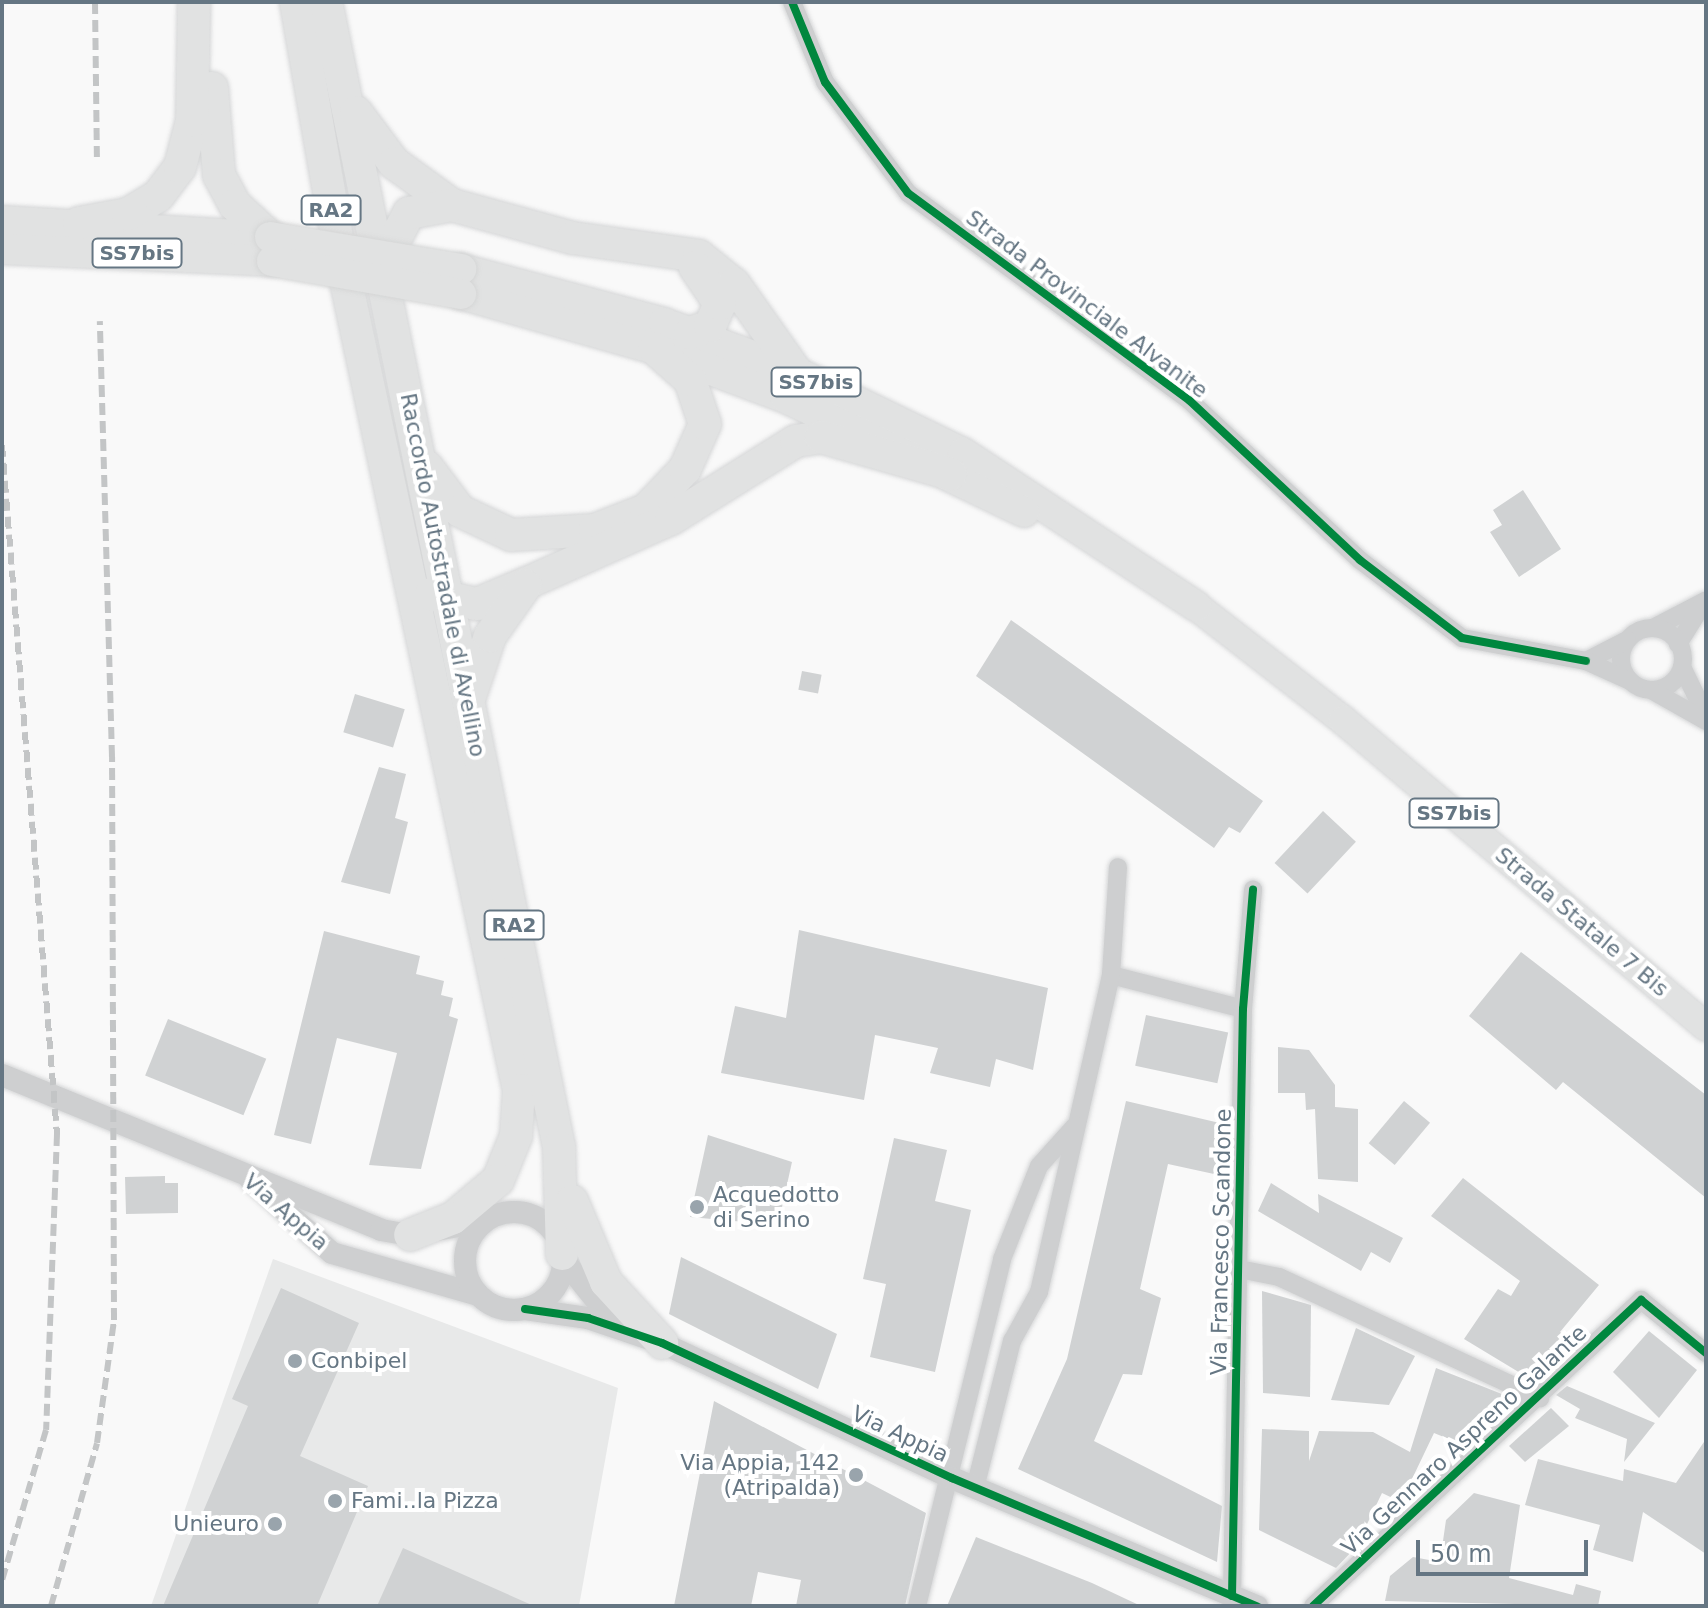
<!DOCTYPE html>
<style>
body{margin:0}
#map{position:relative;width:1708px;height:1608px;overflow:hidden;background:#f9f9f9;font-family:"DejaVu Sans",sans-serif}
div>[style]{position:absolute}
[style*='--x']{left:calc(var(--x)*1px);top:calc(var(--y)*1px);width:calc(var(--w)*1px);rotate:calc(var(--a)*1deg)}
.built>*{inset:0;background:#e8e9e9}
.building>*{inset:0;background:#d0d2d3;transform-origin:0 0}
.roads{filter:drop-shadow(0 0 2px #d5d6d7) drop-shadow(0 0 2px #d5d6d7)}
.minor>*{height:18px;margin:-9px;padding:0 9px;transform-origin:9px;border-radius:9px;background:#cecfd0}
.minor>.ring{margin:-9px;padding:0;box-sizing:content-box;background:none;border:18px solid #cecfd0;border-radius:50%}
.tertiary>*{height:22px;margin:-11px;padding:0 11px;transform-origin:11px;border-radius:11px;background:#cecfd0}
.tertiary>.ring{margin:-11px;padding:0;box-sizing:content-box;background:none;border:22px solid #cecfd0;border-radius:50%}
.primary>*{height:28px;margin:-14px;padding:0 14px;transform-origin:14px;border-radius:14px;background:#e1e2e2}
.trunk>*{height:30px;margin:-15px;padding:0 15px;transform-origin:15px;border-radius:15px;background:#e1e2e2}
.motorway>*{height:32px;margin:-16px;padding:0 16px;transform-origin:16px;border-radius:16px;background:#e1e2e2}
.rail>*{height:6px;margin-top:-3px;transform-origin:0;background:repeating-linear-gradient(90deg,#c3c5c6 0 12px,transparent 0 18px)}
.bridges{filter:drop-shadow(0 0 2px #d5d6d6) drop-shadow(0 0 2px #d5d6d6)}
.trunk-bridge>*{height:30px;margin:-15px;padding:0 15px;transform-origin:15px;border-radius:15px;background:#e1e2e2}
.cycleway>*{height:8px;margin:-4px;padding:0 4px;transform-origin:4px;border-radius:4px;background:#00873e}
.dots>*{width:22px;height:22px;translate:-50% -50%;box-sizing:border-box;border:4px solid #fff;border-radius:50%}
span{translate:-50% -50%;white-space:nowrap;text-align:center;line-height:1.15;-webkit-text-stroke:8px #fff;paint-order:stroke}
.shield-label span{padding:2px 6px;background:#fff;border:2px solid;border-radius:6px;-webkit-text-stroke-width:0}
.shield-label{font-size:20px;color:#657683;font-weight:700}
.street-label{font-size:22px;color:#657683}
.poi-label{font-size:22px;color:#657683}
.left{translate:0 -50%;text-align:left}
.right{translate:-100% -50%;text-align:right}
.frame{position:absolute;inset:0;border:4px solid #657683;pointer-events:none}
.scale{position:absolute;left:1416px;top:1540px;width:172px;height:36px;box-sizing:border-box;border:4px solid #657683;border-top:0;padding-left:10px;font-size:24px;line-height:28px;white-space:nowrap;color:#657683;-webkit-text-stroke:6px #fff;paint-order:stroke}
</style>
<div id="map">
<div class="built">
<div style="clip-path:polygon(273px 1259px,618px 1388px,579px 1606px,151px 1606px)"></div>
</div>
<div class="building">
<div style="clip-path:polygon(1523px 490px,1561px 549px,1519px 577px,1490px 532px,1502px 525px,1493px 510px)"></div>
<div style="clip-path:polygon(1011px 620px,1263px 801px,1240px 833px,1229px 827px,1214px 848px,976px 676px)"></div>
<div style="left:802px;top:671px;width:20px;height:19px;rotate:11deg"></div>
<div style="left:355px;top:694px;width:52px;height:40px;rotate:17deg"></div>
<div style="clip-path:polygon(379px 767px,406px 774px,395px 818px,408px 822px,390px 894px,341px 882px)"></div>
<div style="left:1323px;top:811px;width:45px;height:71px;rotate:43deg"></div>
<div style="clip-path:polygon(799px 930px,1048px 988px,1033px 1070px,996px 1059px,990px 1087px,930px 1073px,938px 1048px,875px 1035px,864px 1100px,721px 1073px,735px 1006px,786px 1018px)"></div>
<div style="clip-path:polygon(324px 931px,420px 956px,416px 974px,444px 981px,441px 995px,453px 998px,449px 1016px,458px 1019px,421px 1169px,369px 1165px,397px 1053px,337px 1038px,311px 1144px,274px 1135px)"></div>
<div style="clip-path:polygon(1521px 952px,1706px 1095px,1706px 1198px,1563px 1082px,1556px 1090px,1469px 1016px)"></div>
<div style="left:1146px;top:1015px;width:84px;height:52px;rotate:12deg"></div>
<div style="left:168px;top:1019px;width:106px;height:61px;rotate:22deg"></div>
<div style="clip-path:polygon(1278px 1047px,1309px 1050px,1335px 1085px,1335px 1107px,1358px 1109px,1358px 1182px,1318px 1179px,1315px 1109px,1306px 1110px,1305px 1093px,1278px 1093px)"></div>
<div style="clip-path:polygon(1126px 1101px,1224px 1124px,1214px 1174px,1168px 1164px,1140px 1289px,1161px 1298px,1142px 1375px,1123px 1374px,1094px 1441px,1222px 1506px,1217px 1562px,1018px 1469px,1067px 1359px)"></div>
<div style="left:1404px;top:1101px;width:34px;height:55px;rotate:40deg"></div>
<div style="clip-path:polygon(708px 1135px,792px 1162px,778px 1225px,690px 1217px)"></div>
<div style="clip-path:polygon(894px 1138px,947px 1150px,935px 1201px,971px 1210px,935px 1372px,870px 1357px,886px 1284px,863px 1279px)"></div>
<div style="clip-path:polygon(165px 1176px,165px 1183px,178px 1183px,178px 1213px,126px 1214px,125px 1177px)"></div>
<div style="clip-path:polygon(1463px 1178px,1599px 1285px,1560px 1332px,1567px 1337px,1535px 1382px,1464px 1339px,1498px 1289px,1511px 1296px,1520px 1281px,1431px 1216px)"></div>
<div style="clip-path:polygon(1271px 1183px,1319px 1213px,1318px 1194px,1403px 1238px,1390px 1263px,1371px 1252px,1361px 1271px,1258px 1211px)"></div>
<div style="clip-path:polygon(681px 1257px,837px 1334px,818px 1389px,669px 1314px)"></div>
<div style="clip-path:polygon(281px 1288px,359px 1323px,300px 1456px,368px 1486px,317px 1606px,163px 1606px,248px 1406px,232px 1399px)"></div>
<div style="clip-path:polygon(1262px 1291px,1311px 1305px,1310px 1397px,1263px 1393px)"></div>
<div style="clip-path:polygon(1356px 1328px,1415px 1356px,1389px 1405px,1331px 1400px)"></div>
<div style="clip-path:polygon(1649px 1331px,1697px 1370px,1659px 1418px,1613px 1372px)"></div>
<div style="clip-path:polygon(1436px 1368px,1512px 1398px,1466px 1446px,1434px 1433px,1401px 1502px,1382px 1493px,1356px 1547px,1336px 1568px,1259px 1530px,1262px 1429px,1309px 1431px,1309px 1461px,1319px 1431px,1373px 1432px,1410px 1452px)"></div>
<div style="clip-path:polygon(1567px 1386px,1655px 1423px,1624px 1462px,1627px 1439px,1575px 1418px,1580px 1409px,1556px 1395px)"></div>
<div style="clip-path:polygon(714px 1401px,926px 1513px,905px 1606px,796px 1606px,801px 1580px,758px 1572px,751px 1606px,674px 1606px)"></div>
<div style="clip-path:polygon(1551px 1408px,1569px 1426px,1525px 1462px,1509px 1446px)"></div>
<div style="clip-path:polygon(1706px 1439px,1706px 1554px,1643px 1512px,1633px 1562px,1593px 1550px,1600px 1525px,1525px 1505px,1538px 1459px,1623px 1481px,1624px 1469px,1676px 1483px)"></div>
<div style="clip-path:polygon(1474px 1493px,1520px 1505px,1509px 1578px,1573px 1595px,1576px 1584px,1601px 1591px,1598px 1606px,1385px 1601px,1390px 1576px,1413px 1557px,1440px 1562px,1446px 1520px)"></div>
<div style="clip-path:polygon(976px 1537px,1092px 1583px,1141px 1606px,947px 1606px)"></div>
<div style="clip-path:polygon(403px 1548px,534px 1606px,377px 1606px)"></div>
</div>
<div class="roads">
<div class="minor">
<div style="--x:792;--y:2;--w:87;--a:67.6"></div>
<div style="--x:825;--y:82;--w:139;--a:53.2"></div>
<div style="--x:908;--y:193;--w:350;--a:36.4"></div>
<div style="--x:1190;--y:401;--w:233;--a:43.1"></div>
<div style="--x:1360;--y:560;--w:128;--a:37.4"></div>
<div style="--x:1462;--y:638;--w:126;--a:10.5"></div>
<div style="--x:1653;--y:628;--w:59;--a:-27.4"></div>
<div style="--x:1705;--y:601;--w:51;--a:122.1"></div>
<div class="ring" style="left:1621px;top:628px;width:44px;height:44px"></div>
<div style="--x:1627;--y:640;--w:46;--a:152.9"></div>
<div style="--x:1586;--y:661;--w:48;--a:24.4"></div>
<div style="--x:1682;--y:667;--w:55;--a:63.9"></div>
<div style="--x:1651;--y:690;--w:63;--a:29.4"></div>
<div style="--x:1111;--y:975;--w:136;--a:14.4"></div>
<div style="--x:1239;--y:1269;--w:41;--a:11.3"></div>
<div style="--x:1279;--y:1277;--w:288;--a:24.9"></div>
<div style="--x:975;--y:1488;--w:152;--a:-75.9"></div>
<div style="--x:1012;--y:1341;--w:56;--a:-61.1"></div>
<div style="--x:1039;--y:1292;--w:325;--a:-77.2"></div>
<div style="--x:1111;--y:975;--w:108;--a:-86.3"></div>
<div style="--x:1232;--y:1596;--w:587;--a:-88.93"></div>
<div style="--x:1243;--y:1009;--w:120;--a:-85.2"></div>
<div style="--x:917;--y:1606;--w:357;--a:-76.2"></div>
<div style="--x:1002;--y:1259;--w:100;--a:-68.3"></div>
<div style="--x:1039;--y:1166;--w:54;--a:-48"></div>
<div style="--x:1313;--y:1606;--w:449;--a:-43"></div>
<div style="--x:1641;--y:1300;--w:84;--a:39.2"></div>
</div>
<div class="tertiary">
<div style="--x:2;--y:1075;--w:409;--a:22.2"></div>
<div style="--x:381;--y:1230;--w:29;--a:10"></div>
<div style="--x:410;--y:1235;--w:76;--a:-10.6"></div>
<div style="--x:250;--y:1179;--w:110;--a:42.1"></div>
<div style="--x:332;--y:1253;--w:152;--a:16"></div>
<div class="ring" style="left:465px;top:1212px;width:76px;height:76px"></div>
<div style="--x:563;--y:1259;--w:83;--a:51.3"></div>
<div style="--x:525;--y:1309;--w:64;--a:8.1"></div>
<div style="--x:588;--y:1318;--w:78;--a:18.7"></div>
<div style="--x:662;--y:1343;--w:320;--a:25"></div>
<div style="--x:952;--y:1478;--w:331;--a:22.8"></div>
</div>
<div class="primary">
<div style="--x:1196;--y:606;--w:186;--a:37.8"></div>
<div style="--x:1343;--y:720;--w:475;--a:40.2"></div>
</div>
<div class="trunk">
<div style="--x:2;--y:221;--w:268;--a:3.4"></div>
<div style="--x:2;--y:249;--w:270;--a:2.5"></div>
<div style="--x:461;--y:269;--w:210;--a:14.9"></div>
<div style="--x:664;--y:323;--w:141;--a:20.4"></div>
<div style="--x:796;--y:372;--w:186;--a:25.9"></div>
<div style="--x:963;--y:453;--w:279;--a:33.3"></div>
<div style="--x:461;--y:294;--w:202;--a:15.8"></div>
<div style="--x:655;--y:349;--w:140;--a:20.5"></div>
<div style="--x:786;--y:398;--w:264;--a:25.6"></div>
</div>
<div class="motorway">
<div style="--x:296;--y:2;--w:255;--a:80.1"></div>
<div style="--x:340;--y:253;--w:856;--a:77.93"></div>
<div style="--x:519;--y:1090;--w:46;--a:93.7"></div>
<div style="--x:516;--y:1136;--w:48;--a:112.2"></div>
<div style="--x:498;--y:1180;--w:59;--a:139.8"></div>
<div style="--x:453;--y:1218;--w:46;--a:158.4"></div>
<div style="--x:326;--y:2;--w:1168;--a:78.5"></div>
<div style="--x:559;--y:1147;--w:107;--a:88.4"></div>
<div style="--x:212;--y:88;--w:87;--a:85.4"></div>
<div style="--x:219;--y:175;--w:34;--a:62"></div>
<div style="--x:235;--y:205;--w:47;--a:42.4"></div>
<div style="--x:356;--y:112;--w:64;--a:53.3"></div>
<div style="--x:394;--y:163;--w:72;--a:35.9"></div>
<div style="--x:452;--y:205;--w:125;--a:15.3"></div>
<div style="--x:573;--y:238;--w:127;--a:8.1"></div>
<div style="--x:699;--y:256;--w:45;--a:38.7"></div>
<div style="--x:734;--y:284;--w:108;--a:54.8"></div>
<div style="--x:79;--y:223;--w:50;--a:-10.4"></div>
<div style="--x:128;--y:214;--w:35;--a:-31"></div>
<div style="--x:158;--y:196;--w:36;--a:-53"></div>
<div style="--x:180;--y:167;--w:48;--a:-75.4"></div>
<div style="--x:192;--y:121;--w:119;--a:-89"></div>
<div style="--x:381;--y:266;--w:60;--a:-62.2"></div>
<div style="--x:409;--y:213;--w:44;--a:-10.5"></div>
<div style="--x:690;--y:333;--w:21;--a:-19"></div>
<div style="--x:710;--y:326;--w:24;--a:-66"></div>
<div style="--x:720;--y:304;--w:45;--a:-124"></div>
<div style="--x:427;--y:467;--w:55;--a:53.1"></div>
<div style="--x:460;--y:511;--w:56;--a:25.2"></div>
<div style="--x:511;--y:535;--w:84;--a:-3.4"></div>
<div style="--x:595;--y:530;--w:55;--a:-21.4"></div>
<div style="--x:646;--y:510;--w:57;--a:-46.4"></div>
<div style="--x:685;--y:469;--w:49;--a:-66"></div>
<div style="--x:705;--y:424;--w:46;--a:-108.8"></div>
<div style="--x:690;--y:380;--w:47;--a:-138.5"></div>
<div style="--x:431;--y:594;--w:47;--a:12.3"></div>
<div style="--x:477;--y:604;--w:54;--a:-22.8"></div>
<div style="--x:527;--y:583;--w:158;--a:-24"></div>
<div style="--x:671;--y:519;--w:147;--a:-32"></div>
<div style="--x:796;--y:441;--w:25;--a:-9"></div>
<div style="--x:821;--y:437;--w:135;--a:15.9"></div>
<div style="--x:469;--y:699;--w:66;--a:-71.6"></div>
<div style="--x:490;--y:636;--w:62;--a:-54.8"></div>
<div style="--x:572;--y:1201;--w:88;--a:67.2"></div>
<div style="--x:606;--y:1282;--w:83;--a:47.4"></div>
</div>
</div>
<div class="rail">
<div style="--x:95;--y:2;--w:155;--a:89.3"></div>
<div style="--x:2;--y:445;--w:691;--a:85.44"></div>
<div style="--x:57;--y:1134;--w:296;--a:92.1"></div>
<div style="--x:46;--y:1430;--w:156;--a:106.3"></div>
<div style="--x:51;--y:1606;--w:169;--a:-74.2"></div>
<div style="--x:97;--y:1443;--w:124;--a:-82.1"></div>
<div style="--x:114;--y:1320;--w:563;--a:-90.2"></div>
<div style="--x:112;--y:757;--w:436;--a:-91.6"></div>
</div>
<div class="bridges">
<div class="trunk-bridge">
<div style="--x:270;--y:237;--w:194;--a:9.5"></div>
<div style="--x:272;--y:261;--w:192;--a:9.9"></div>
</div>
</div>
<div class="cycleway">
<div style="--x:792;--y:2;--w:87;--a:67.6"></div>
<div style="--x:825;--y:82;--w:139;--a:53.2"></div>
<div style="--x:908;--y:193;--w:350;--a:36.4"></div>
<div style="--x:1190;--y:401;--w:233;--a:43.1"></div>
<div style="--x:1360;--y:560;--w:128;--a:37.4"></div>
<div style="--x:1462;--y:638;--w:126;--a:10.5"></div>
<div style="--x:525;--y:1309;--w:64;--a:8.1"></div>
<div style="--x:588;--y:1318;--w:78;--a:18.7"></div>
<div style="--x:662;--y:1343;--w:320;--a:25"></div>
<div style="--x:952;--y:1478;--w:331;--a:22.8"></div>
<div style="--x:1232;--y:1596;--w:587;--a:-88.93"></div>
<div style="--x:1243;--y:1009;--w:120;--a:-85.2"></div>
<div style="--x:1313;--y:1606;--w:449;--a:-43"></div>
<div style="--x:1641;--y:1300;--w:84;--a:39.2"></div>
</div>
<div class="dots">
<div style="left:697px;top:1207px;background:#99a4ac"></div>
<div style="left:295px;top:1361px;background:#99a4ac"></div>
<div style="left:856px;top:1475px;background:#99a4ac"></div>
<div style="left:335px;top:1501px;background:#99a4ac"></div>
<div style="left:275px;top:1524px;background:#99a4ac"></div>
</div>
<div class="shield-label">
<span style="left:331px;top:210px">RA2</span>
<span style="left:137px;top:253px">SS7bis</span>
<span style="left:816px;top:382px">SS7bis</span>
<span style="left:1454px;top:813px">SS7bis</span>
<span style="left:514px;top:925px">RA2</span>
</div>
<div class="street-label">
<span style="left:1087px;top:304px;rotate:37deg">Strada Provinciale Alvanite</span>
<span style="left:443px;top:575px;rotate:79deg">Raccordo Autostradale di Avellino</span>
<span style="left:1582px;top:922px;rotate:40deg">Strada Statale 7 Bis</span>
<span style="left:286px;top:1212px;rotate:41deg">Via Appia</span>
<span style="left:1221px;top:1242px;rotate:-89deg">Via Francesco Scandone</span>
<span style="left:900px;top:1434px;rotate:25deg">Via Appia</span>
<span style="left:1464px;top:1440px;rotate:-43deg">Via Gennaro Aspreno Galante</span>
</div>
<div class="poi-label">
<span class="left" style="left:713px;top:1207px">Acquedotto<br>di Serino</span>
<span class="left" style="left:311px;top:1361px">Conbipel</span>
<span class="right" style="left:840px;top:1475px">Via Appia, 142<br>(Atripalda)</span>
<span class="left" style="left:351px;top:1501px">Fami..la Pizza</span>
<span class="right" style="left:259px;top:1524px">Unieuro</span>
</div>
<div class="frame"></div>
<div class="scale">50 m</div>
</div>
